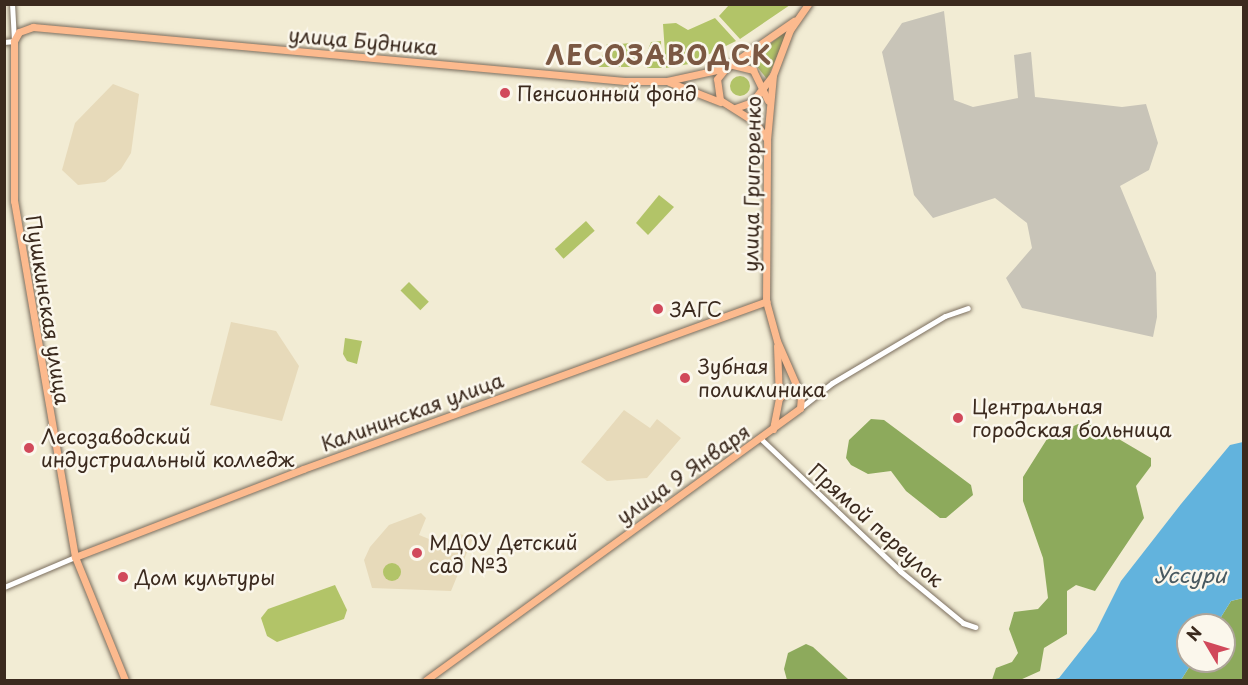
<!DOCTYPE html>
<meta charset="utf-8">
<style>
body{margin:0}
#map{position:relative;width:1248px;height:685px;overflow:hidden;background:#f2ecd4;font-family:"Playpen Sans",sans-serif}
div>[style]{position:absolute}
[style*='--x']{left:calc(var(--x)*1px);top:calc(var(--y)*1px);width:calc(var(--w)*1px);rotate:calc(var(--a)*1deg)}
.built>*{inset:0;background:#e7daba}
.industrial>*{inset:0;background:#c8c4b8}
.green>*{inset:0;background:#b2c468;transform-origin:0 0}
.round{border-radius:50%}
.forest>*{inset:0;background:#8daa5c}
.water>*{inset:0;background:#62b3dd}
.roads{filter:drop-shadow(0 0 2px #7b6e5e) drop-shadow(0 0 2px #7b6e5e)}
.minor>*{height:5px;margin:-2.5px;padding:0 2.5px;transform-origin:2.5px;border-radius:2.5px;background:#fff}
.major>*{height:7px;margin:-3.5px;padding:0 3.5px;transform-origin:3.5px;border-radius:3.5px;background:#fcba8e}
.dots>*{width:16px;height:16px;translate:-50% -50%;box-sizing:border-box;border:3px solid #fbf7ec;border-radius:50%}
span{translate:-50% -50%;white-space:nowrap;text-align:center;line-height:1.15;-webkit-text-stroke:5px #fbf7ec;paint-order:stroke}
.street-label{font-size:20px;color:#3b2a1e}
.poi-label{font-size:20px;color:#3b2a1e}
.left{translate:0 -50%;text-align:left}
.water-label{font-size:21px;color:#495a61;font-style:italic}
.district-label{font-size:26px;color:#7b5843;font-weight:700;letter-spacing:1.5px}
.frame{position:absolute;inset:0;border:6px solid #3b2a1e;pointer-events:none}
.north{position:absolute;left:1176px;top:613px;width:60px;height:60px;box-sizing:border-box;background:#fbf7ec;border:2px solid #aea59a;border-radius:50%;rotate:308deg;font-size:16px;font-weight:700;line-height:24px;text-align:center;color:#3b2a1e}
.north::after{content:'';display:block;margin:auto;width:21px;height:27px;background:#d1495b;clip-path:polygon(50% 0,100% 100%,50% 72%,0 100%)}
</style>
<div id="map">
<div class="built">
<div style="clip-path:polygon(113px 84px,139px 94px,131px 153px,121px 169px,105px 182px,78px 185px,62px 170px,75px 123px)"></div>
<div style="clip-path:polygon(231px 322px,276px 331px,299px 366px,282px 421px,210px 405px)"></div>
<div style="clip-path:polygon(624px 410px,650px 428px,657px 419px,681px 438px,647px 478px,607px 481px,581px 462px)"></div>
<div style="clip-path:polygon(421px 513px,426px 518px,419px 535px,449px 547px,457px 533px,473px 538px,451px 591px,372px 588px,364px 560px,370px 547px,389px 525px)"></div>
</div>
<div class="industrial">
<div style="clip-path:polygon(944px 11px,954px 100px,973px 107px,1018px 98px,1014px 55px,1031px 52px,1035px 97px,1122px 107px,1146px 104px,1158px 143px,1149px 170px,1120px 186px,1156px 273px,1157px 317px,1153px 337px,1022px 308px,1006px 278px,1032px 248px,1027px 223px,995px 198px,933px 218px,914px 195px,882px 52px,902px 23px)"></div>
</div>
<div class="green">
<div style="clip-path:polygon(729px 5px,729px 4px,790px 5px,740px 39px,719px 16px)"></div>
<div style="clip-path:polygon(715px 18px,736px 41px,689px 64px,666px 68px,663px 24px,676px 23px,688px 30px)"></div>
<div style="clip-path:polygon(789px 29px,767px 79px,751px 59px)"></div>
<div style="clip-path:polygon(661px 41px,662px 68px,647px 68px,646px 55px,651px 42px)"></div>
<div style="clip-path:polygon(631px 43px,638px 67px,621px 67px,620px 44px)"></div>
<div style="clip-path:polygon(607px 44px,619px 44px,620px 67px,598px 67px)"></div>
<div class="round" style="left:730px;top:76px;width:20px;height:20px"></div>
<div style="clip-path:polygon(659px 195px,674px 207px,648px 235px,636px 223px)"></div>
<div style="left:586px;top:221px;width:13px;height:42px;rotate:48deg"></div>
<div style="left:409px;top:282px;width:28px;height:12px;rotate:45deg"></div>
<div style="clip-path:polygon(345px 338px,362px 341px,357px 364px,347px 361px,343px 354px)"></div>
<div class="round" style="left:383px;top:563px;width:18px;height:18px"></div>
<div style="clip-path:polygon(335px 585px,347px 610px,344px 619px,277px 642px,267px 636px,261px 618px,268px 609px)"></div>
</div>
<div class="forest">
<div style="clip-path:polygon(871px 419px,884px 420px,971px 485px,973px 495px,946px 518px,940px 518px,906px 491px,891px 471px,868px 474px,851px 465px,846px 458px,849px 440px)"></div>
<div style="clip-path:polygon(1078px 424px,1095px 425px,1151px 458px,1151px 466px,1136px 486px,1144px 518px,1095px 591px,1076px 585px,1067px 591px,1067px 634px,1044px 648px,1040px 671px,1020px 680px,992px 680px,996px 668px,1012px 662px,1018px 653px,1009px 629px,1014px 612px,1038px 609px,1048px 598px,1043px 558px,1023px 501px,1023px 477px,1047px 439px)"></div>
<div style="clip-path:polygon(1243px 598px,1243px 680px,1181px 680px,1193px 661px,1224px 661px,1224px 625px,1216px 625px,1231px 601px)"></div>
<div style="clip-path:polygon(806px 644px,813px 647px,849px 680px,787px 680px,784px 669px,788px 653px)"></div>
</div>
<div class="water">
<div style="clip-path:polygon(1243px 442px,1243px 598px,1231px 601px,1216px 625px,1188px 625px,1188px 661px,1193px 661px,1181px 680px,1052px 680px,1059px 678px,1096px 631px,1121px 581px,1181px 504px,1230px 445px)"></div>
</div>
<div class="roads">
<div class="minor">
<div style="--x:4;--y:42;--w:10;--a:-6"></div>
<div style="--x:14;--y:41;--w:37;--a:-93"></div>
<div style="--x:799;--y:409;--w:42;--a:-38.2"></div>
<div style="--x:832;--y:383;--w:131;--a:-30.7"></div>
<div style="--x:945;--y:316;--w:24;--a:-19"></div>
<div style="--x:761;--y:439;--w:192;--a:43.5"></div>
<div style="--x:900;--y:571;--w:82;--a:39.5"></div>
<div style="--x:963;--y:623;--w:13;--a:18"></div>
<div style="--x:4;--y:587;--w:77;--a:-22.9"></div>
</div>
<div class="major">
<div style="--x:733;--y:65;--w:21;--a:14"></div>
<div style="--x:753;--y:70;--w:34;--a:64"></div>
<div style="--x:669;--y:82;--w:55;--a:21.4"></div>
<div style="--x:735;--y:108;--w:18;--a:-19"></div>
<div style="--x:752;--y:102;--w:33;--a:-52"></div>
<div style="--x:766;--y:138;--w:19;--a:-125"></div>
<div style="--x:755;--y:122;--w:41;--a:-147.8"></div>
<div style="--x:720;--y:100;--w:21;--a:-98"></div>
<div style="--x:717;--y:79;--w:14;--a:-51"></div>
<div style="--x:726;--y:68;--w:83;--a:-34.7"></div>
<div style="--x:779;--y:398;--w:13;--a:-39"></div>
<div style="--x:789;--y:390;--w:10;--a:17"></div>
<div style="--x:773;--y:429;--w:32;--a:-79"></div>
<div style="--x:779;--y:398;--w:52;--a:-92.2"></div>
<div style="--x:75;--y:557;--w:244;--a:-21.1"></div>
<div style="--x:303;--y:469;--w:493;--a:-19.9"></div>
<div style="--x:125;--y:680;--w:133;--a:-112.1"></div>
<div style="--x:75;--y:557;--w:361;--a:-99.7"></div>
<div style="--x:14;--y:201;--w:160;--a:-90"></div>
<div style="--x:14;--y:41;--w:10;--a:-61"></div>
<div style="--x:19;--y:32;--w:15;--a:-20"></div>
<div style="--x:33;--y:27;--w:594;--a:5.21"></div>
<div style="--x:625;--y:81;--w:42;--a:0"></div>
<div style="--x:667;--y:81;--w:60;--a:-12.4"></div>
<div style="--x:426;--y:680;--w:462;--a:-36"></div>
<div style="--x:800;--y:408;--w:12;--a:-85"></div>
<div style="--x:801;--y:396;--w:60;--a:-113.6"></div>
<div style="--x:777;--y:341;--w:41;--a:-105.4"></div>
<div style="--x:766;--y:301;--w:161;--a:-89.6"></div>
<div style="--x:767;--y:140;--w:65;--a:-84.7"></div>
<div style="--x:773;--y:75;--w:48;--a:-69.3"></div>
<div style="--x:790;--y:30;--w:32;--a:-55"></div>
</div>
</div>
<div class="dots">
<div style="left:505px;top:93px;background:#d1495b"></div>
<div style="left:658px;top:309px;background:#d1495b"></div>
<div style="left:685px;top:378px;background:#d1495b"></div>
<div style="left:958px;top:418px;background:#d1495b"></div>
<div style="left:29px;top:448px;background:#d1495b"></div>
<div style="left:417px;top:553px;background:#d1495b"></div>
<div style="left:123px;top:577px;background:#d1495b"></div>
</div>
<div class="street-label">
<span style="left:363px;top:41px;rotate:5deg">улица Будника</span>
<span style="left:752px;top:184px;rotate:-89deg">улица Григоренко</span>
<span style="left:48px;top:310px;rotate:81deg">Пушкинская улица</span>
<span style="left:412px;top:412px;rotate:-20deg">Калининская улица</span>
<span style="left:683px;top:474px;rotate:-35deg">улица 9 Января</span>
<span style="left:876px;top:525px;rotate:42deg">Прямой переулок</span>
</div>
<div class="poi-label">
<span class="left" style="left:517px;top:93px">Пенсионный фонд</span>
<span class="left" style="left:670px;top:309px">ЗАГС</span>
<span class="left" style="left:698px;top:378px">Зубная<br>поликлиника</span>
<span class="left" style="left:972px;top:418px">Центральная<br>городская больница</span>
<span class="left" style="left:41px;top:448px">Лесозаводский<br>индустриальный колледж</span>
<span class="left" style="left:429px;top:554px">МДОУ Детский<br>сад №3</span>
<span class="left" style="left:135px;top:577px">Дом культуры</span>
</div>
<div class="water-label">
<span style="left:1190px;top:574px">Уссури</span>
</div>
<div class="district-label">
<span style="left:659px;top:55px">ЛЕСОЗАВОДСК</span>
</div>
<div class="frame"></div>
<div class="north">N</div>
</div>
